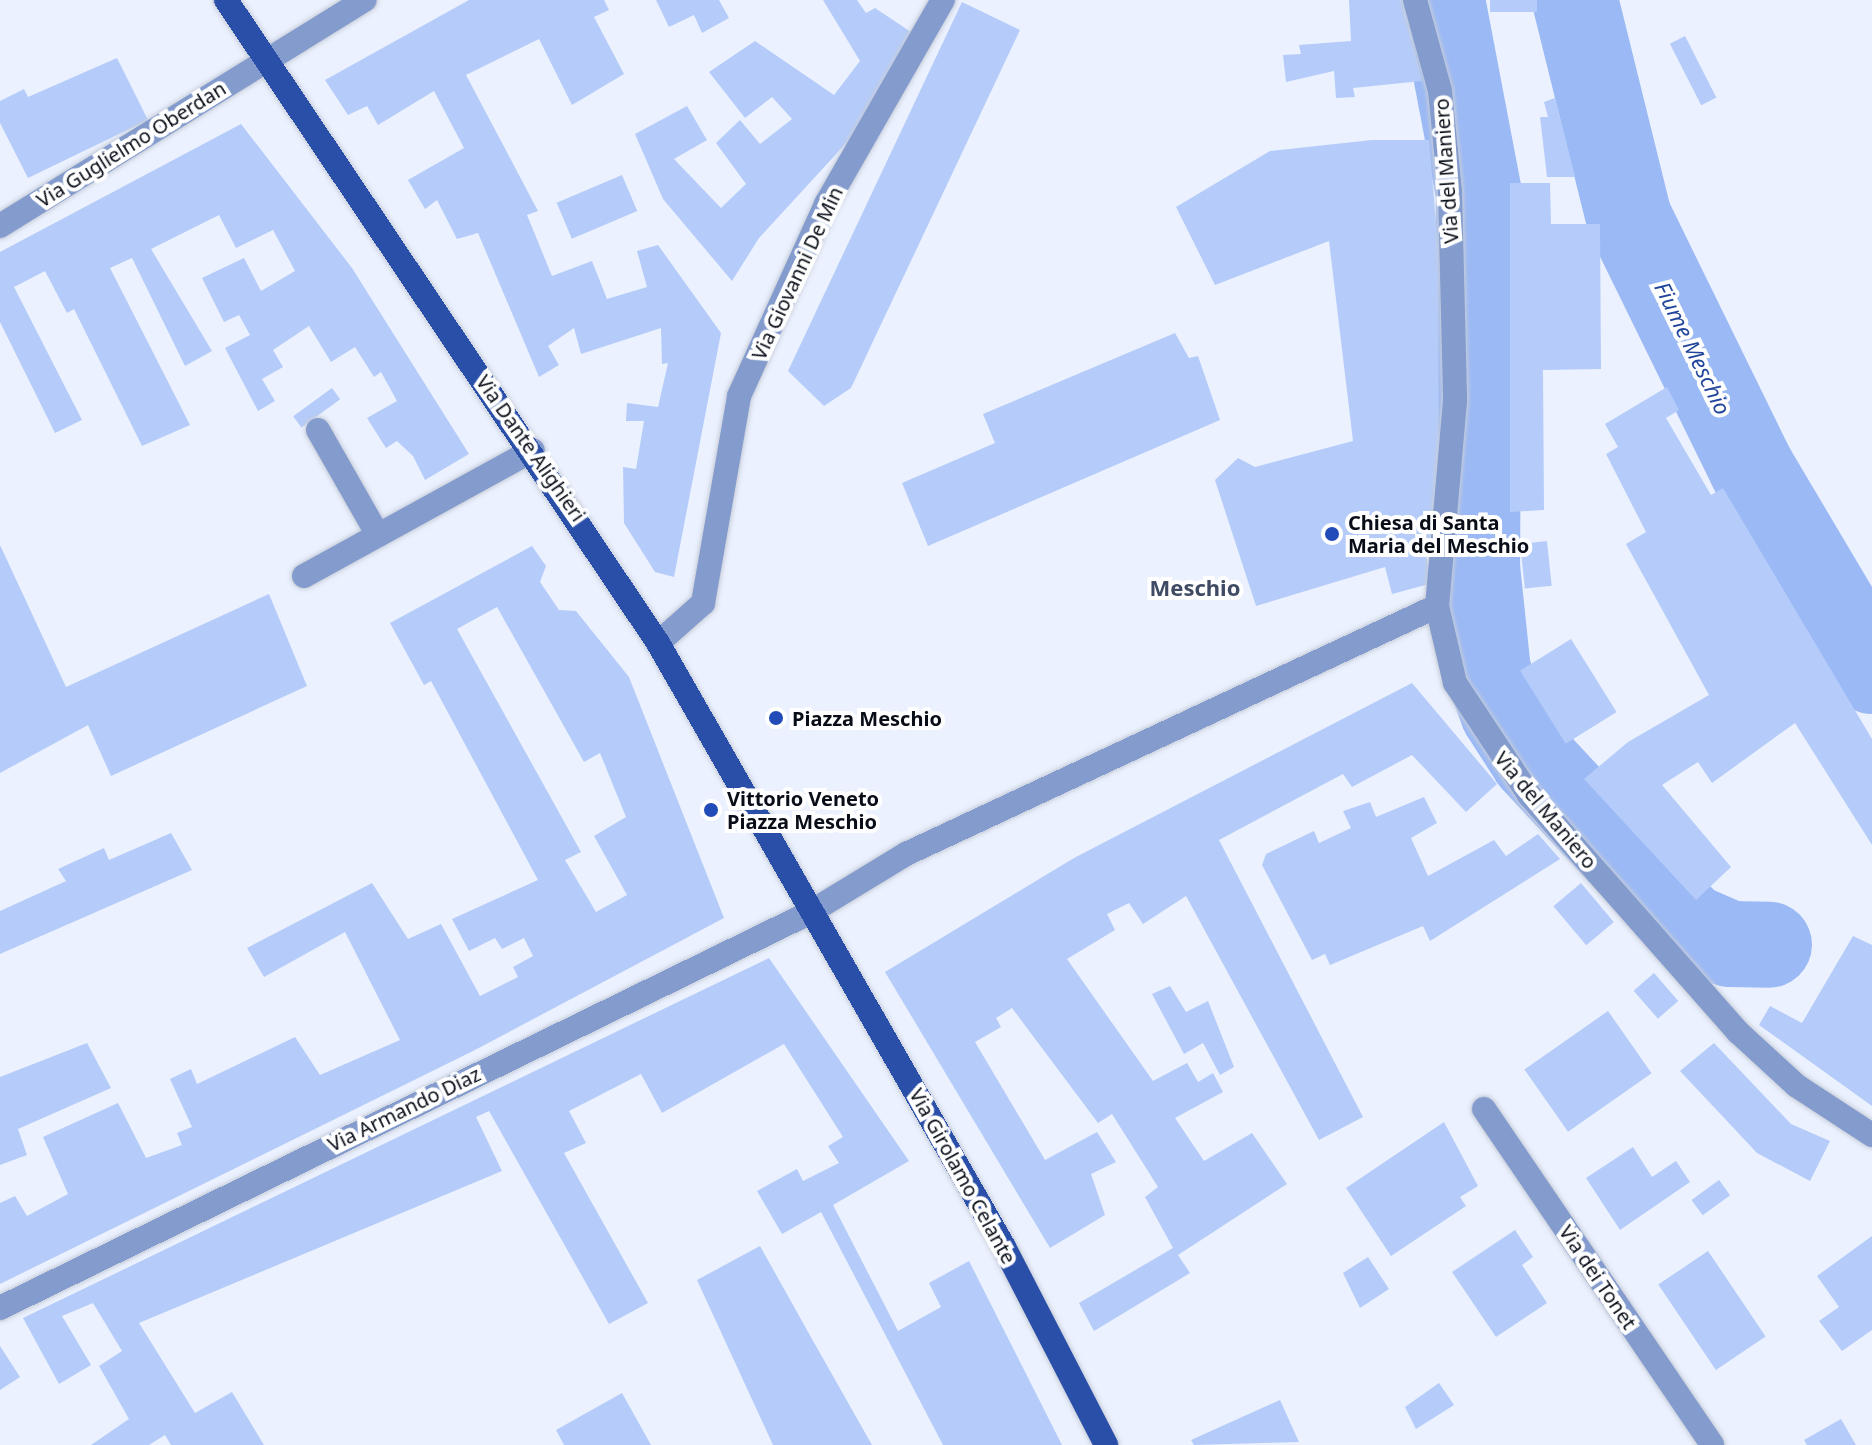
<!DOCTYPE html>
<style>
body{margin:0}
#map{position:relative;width:1872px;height:1445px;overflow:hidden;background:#ebf1fe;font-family:"Noto Sans",sans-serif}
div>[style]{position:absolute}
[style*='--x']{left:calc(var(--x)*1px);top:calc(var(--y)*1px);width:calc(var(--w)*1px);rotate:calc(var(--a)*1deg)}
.river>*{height:86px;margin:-43px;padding:0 43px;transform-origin:43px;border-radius:43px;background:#9bb9f5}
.building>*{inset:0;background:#b5ccfa;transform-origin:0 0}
.roads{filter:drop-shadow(0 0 2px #c7cdd9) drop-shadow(0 0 2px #c7cdd9)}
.minor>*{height:24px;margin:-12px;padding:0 12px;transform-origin:12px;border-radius:12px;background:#839bcd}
.major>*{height:24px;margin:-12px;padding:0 12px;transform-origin:12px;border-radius:12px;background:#2a4fa8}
.dots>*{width:22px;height:22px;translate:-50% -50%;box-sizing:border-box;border:4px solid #fff;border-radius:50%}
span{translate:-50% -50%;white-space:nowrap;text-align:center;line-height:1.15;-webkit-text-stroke:8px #fff;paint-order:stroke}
.street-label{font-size:20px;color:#080d17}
.poi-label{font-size:20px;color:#080d17;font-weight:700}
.left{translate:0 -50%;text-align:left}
.water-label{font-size:22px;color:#21459a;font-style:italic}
.neighbourhood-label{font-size:22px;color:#3f4b64;font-weight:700}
</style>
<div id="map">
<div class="river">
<div style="--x:1442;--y:0;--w:197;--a:79.2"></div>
<div style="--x:1479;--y:194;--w:373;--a:90.3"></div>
<div style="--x:1477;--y:567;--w:105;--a:84"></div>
<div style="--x:1488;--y:671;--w:44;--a:69.9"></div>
<div style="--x:1503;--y:712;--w:56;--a:57.4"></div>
<div style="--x:1533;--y:759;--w:229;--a:47"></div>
<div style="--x:1689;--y:926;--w:45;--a:23.7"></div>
<div style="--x:1730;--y:944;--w:39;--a:1"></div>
<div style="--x:1575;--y:0;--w:225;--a:76.1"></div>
<div style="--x:1629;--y:218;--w:280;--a:63.9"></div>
<div style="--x:1752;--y:469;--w:235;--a:59.3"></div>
</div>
<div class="building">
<div style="clip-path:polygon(469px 0,604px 0,609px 10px,594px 17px,624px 74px,572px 105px,539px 39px,466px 75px,538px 211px,527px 215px,552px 276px,592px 261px,607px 299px,647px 287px,637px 251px,658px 245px,721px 333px,674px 577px,655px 572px,624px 523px,623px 467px,636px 469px,644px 421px,626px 421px,627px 403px,658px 407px,668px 363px,662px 364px,661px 328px,581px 354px,574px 328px,548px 346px,559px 365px,539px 377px,478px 233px,457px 239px,437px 200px,425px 209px,408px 180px,464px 148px,434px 91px,378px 125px,367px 106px,348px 115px,325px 80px)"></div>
<div style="clip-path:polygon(656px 0,719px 0,729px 18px,702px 33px,694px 15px,669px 27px)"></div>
<div style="clip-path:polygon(823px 0,857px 0,866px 13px,875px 8px,914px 34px,850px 139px,759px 238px,732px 281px,663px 199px,635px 134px,687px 106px,707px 140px,674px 159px,721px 208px,746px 184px,716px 143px,740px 120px,760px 144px,792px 119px,772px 97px,745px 118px,709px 72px,755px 41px,834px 95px,860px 61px)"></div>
<div style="clip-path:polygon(1349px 0,1403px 0,1422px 81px,1353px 88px,1355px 97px,1336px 98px,1334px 71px,1286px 82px,1283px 55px,1301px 54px,1299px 45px,1351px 41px)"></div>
<div style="left:1490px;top:0;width:47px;height:12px"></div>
<div style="clip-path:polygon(962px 2px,1020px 30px,851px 388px,824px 406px,788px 371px)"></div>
<div style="left:1685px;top:36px;width:69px;height:17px;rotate:63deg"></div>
<div style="clip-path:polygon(117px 58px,148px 120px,28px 178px,0 123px,0 101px,24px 89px,28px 97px)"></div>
<div style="clip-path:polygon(1555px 98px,1575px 177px,1547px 177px,1540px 117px,1548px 117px,1544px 102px)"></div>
<div style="clip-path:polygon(241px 124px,352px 268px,469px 454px,425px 480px,413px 456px,397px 441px,386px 448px,367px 418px,397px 401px,381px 372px,374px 377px,355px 347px,331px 362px,309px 326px,273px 350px,283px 367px,262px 379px,275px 401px,258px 411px,225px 348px,250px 335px,239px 315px,224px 322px,202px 278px,244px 258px,261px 291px,295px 271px,273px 230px,236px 248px,219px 215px,151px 249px,212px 351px,185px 366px,132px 258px,110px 268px,190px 425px,142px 446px,74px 309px,67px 313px,45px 271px,14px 287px,82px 420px,55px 433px,0 322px,0 252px)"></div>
<div style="clip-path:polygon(1372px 140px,1429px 140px,1438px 246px,1439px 507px,1427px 519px,1435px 550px,1425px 552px,1433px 583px,1392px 594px,1385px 567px,1256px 606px,1215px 480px,1238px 458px,1255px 467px,1353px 441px,1329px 241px,1215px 285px,1176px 207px,1270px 151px)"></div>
<div style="left:622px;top:175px;width:39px;height:71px;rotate:67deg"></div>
<div style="clip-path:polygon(1510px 183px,1550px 183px,1551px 224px,1600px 224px,1601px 369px,1543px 370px,1544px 510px,1510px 512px)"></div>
<div style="clip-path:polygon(1175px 333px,1189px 358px,1198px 356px,1220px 420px,928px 546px,902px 483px,995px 443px,983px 414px)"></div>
<div style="clip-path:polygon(1667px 387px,1679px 410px,1666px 418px,1711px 495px,1723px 488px,1872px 739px,1872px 845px,1795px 723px,1712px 783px,1698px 762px,1662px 785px,1731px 867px,1696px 900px,1584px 779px,1628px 742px,1709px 695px,1626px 544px,1646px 532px,1606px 454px,1618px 447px,1605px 424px)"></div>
<div style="left:332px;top:388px;width:14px;height:48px;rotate:54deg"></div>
<div style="left:1547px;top:541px;width:45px;height:27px;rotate:84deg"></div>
<div style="clip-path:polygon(0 545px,66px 687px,269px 594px,307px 686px,111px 776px,88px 725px,0 773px)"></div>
<div style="clip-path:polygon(evenodd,532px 546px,546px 566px,540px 582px,559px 610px,576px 611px,629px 677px,724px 918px,473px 1051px,0 1284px,0 1203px,15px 1196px,27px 1216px,68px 1194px,43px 1137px,118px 1103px,146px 1158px,182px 1145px,177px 1133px,192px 1127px,170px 1079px,191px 1069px,197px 1084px,295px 1037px,320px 1075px,400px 1040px,345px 932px,264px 977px,247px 948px,372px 883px,408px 939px,441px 924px,480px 996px,518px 977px,513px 967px,533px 956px,524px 938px,502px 949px,495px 938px,469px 951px,452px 919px,538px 880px,431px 681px,424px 685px,390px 623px,532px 546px,497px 607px,584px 762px,600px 753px,626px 817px,594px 836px,627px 895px,596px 912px,565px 860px,581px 852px,457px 629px,497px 607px)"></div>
<div style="left:1571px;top:639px;width:86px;height:60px;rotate:58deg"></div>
<div style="clip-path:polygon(1412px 683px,1497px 784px,1466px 812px,1412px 755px,1352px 787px,1343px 774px,1219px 840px,1363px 1117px,1319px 1140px,1186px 896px,1143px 924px,1129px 903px,1107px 914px,1115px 930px,1067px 959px,1153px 1081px,1187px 1063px,1198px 1082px,1213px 1073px,1223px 1092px,1175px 1118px,1204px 1161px,1252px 1133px,1287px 1184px,1178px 1255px,1190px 1273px,1094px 1331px,1079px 1303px,1173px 1248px,1145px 1197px,1158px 1187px,1112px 1114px,1098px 1123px,1012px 1008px,996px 1018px,1001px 1027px,975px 1042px,1045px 1160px,1097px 1132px,1116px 1162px,1091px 1174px,1105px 1215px,1050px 1248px,885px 972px,1074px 858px)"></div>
<div style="clip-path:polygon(1424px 797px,1437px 823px,1411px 838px,1428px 876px,1494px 840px,1506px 856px,1538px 834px,1560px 859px,1430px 941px,1423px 926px,1330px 965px,1325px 954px,1312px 960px,1262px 865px,1266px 854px,1314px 831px,1319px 843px,1351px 828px,1343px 811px,1370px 802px,1376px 817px)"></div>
<div style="clip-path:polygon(171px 833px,192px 870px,0 954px,0 911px,66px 881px,58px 869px,104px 848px,109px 860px)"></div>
<div style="left:1581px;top:883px;width:51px;height:36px;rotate:50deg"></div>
<div style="clip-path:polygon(1853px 936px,1872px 945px,1872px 1106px,1759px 1025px,1770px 1006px,1802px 1023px)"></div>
<div style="clip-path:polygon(769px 958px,909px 1161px,833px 1205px,898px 1331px,941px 1307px,929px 1283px,969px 1261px,1062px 1445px,943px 1445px,821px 1212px,782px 1234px,757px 1191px,797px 1169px,803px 1181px,839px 1163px,828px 1146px,843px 1137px,784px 1044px,662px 1113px,641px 1074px,569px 1111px,586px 1143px,564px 1153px,648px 1303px,609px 1324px,489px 1111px,476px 1117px,502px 1171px,139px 1323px,195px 1413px,232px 1392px,264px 1445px,171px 1445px,165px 1435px,149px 1445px,91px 1445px,129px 1419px,99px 1366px,122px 1351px,93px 1303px,62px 1316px,91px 1365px,59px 1384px,23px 1318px)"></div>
<div style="left:1654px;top:973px;width:37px;height:27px;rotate:49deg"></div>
<div style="clip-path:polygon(1170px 986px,1186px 1012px,1208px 1001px,1234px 1067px,1220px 1075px,1203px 1043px,1184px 1054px,1152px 994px)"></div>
<div style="left:1608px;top:1011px;width:76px;height:102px;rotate:55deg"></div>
<div style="clip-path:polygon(87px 1043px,111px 1088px,18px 1129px,27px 1155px,0 1165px,0 1077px)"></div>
<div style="clip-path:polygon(1714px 1043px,1791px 1124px,1830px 1141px,1810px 1181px,1757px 1153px,1680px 1071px)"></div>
<div style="clip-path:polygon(1444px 1122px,1478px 1186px,1460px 1197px,1466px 1206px,1391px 1256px,1346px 1188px)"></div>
<div style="clip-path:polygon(1633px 1147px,1652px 1177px,1676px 1161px,1690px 1182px,1620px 1230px,1586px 1178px)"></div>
<div style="left:1719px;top:1180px;width:19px;height:34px;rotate:54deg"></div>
<div style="clip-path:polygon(1515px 1230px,1533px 1257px,1522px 1265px,1547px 1303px,1496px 1337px,1452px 1272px)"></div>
<div style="clip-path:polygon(1872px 1236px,1872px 1330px,1842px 1351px,1819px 1321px,1839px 1307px,1817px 1276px)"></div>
<div style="clip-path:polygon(760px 1246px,812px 1339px,872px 1445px,773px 1445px,697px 1280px)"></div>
<div style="left:1708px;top:1251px;width:103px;height:60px;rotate:56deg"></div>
<div style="clip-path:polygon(1368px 1257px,1389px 1289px,1360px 1308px,1343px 1273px)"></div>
<div style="clip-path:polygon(0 1346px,20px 1377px,0 1390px)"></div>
<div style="clip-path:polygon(1439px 1383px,1454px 1405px,1416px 1429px,1405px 1407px)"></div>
<div style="clip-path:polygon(622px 1393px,651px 1445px,564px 1445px,556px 1430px)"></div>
<div style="clip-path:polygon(1280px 1400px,1299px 1442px,1194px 1445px,1191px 1440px)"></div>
<div style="clip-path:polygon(1841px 1419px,1856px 1445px,1807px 1445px,1804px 1440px)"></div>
</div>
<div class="roads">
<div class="minor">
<div style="--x:1415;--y:0;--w:94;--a:74.6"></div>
<div style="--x:1440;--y:91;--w:100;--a:84.3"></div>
<div style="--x:1450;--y:191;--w:210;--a:88.6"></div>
<div style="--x:1455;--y:401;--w:206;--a:95"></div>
<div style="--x:1437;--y:606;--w:79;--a:76.8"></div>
<div style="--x:1455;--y:683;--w:134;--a:56.5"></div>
<div style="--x:1529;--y:795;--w:316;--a:48.6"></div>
<div style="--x:1738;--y:1032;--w:80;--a:42.5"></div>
<div style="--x:1797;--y:1086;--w:90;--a:33.2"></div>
<div style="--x:0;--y:226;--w:429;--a:-31.8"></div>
<div style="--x:318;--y:430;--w:121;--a:60.3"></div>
<div style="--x:304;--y:576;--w:261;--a:-28.8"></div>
<div style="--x:658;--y:643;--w:60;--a:-41.6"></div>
<div style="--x:703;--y:603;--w:210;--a:-80.1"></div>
<div style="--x:739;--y:396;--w:211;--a:-65.6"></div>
<div style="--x:826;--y:204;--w:235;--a:-60.2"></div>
<div style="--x:1484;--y:1109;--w:406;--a:55.8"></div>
<div style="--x:0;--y:1308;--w:900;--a:-26.02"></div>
<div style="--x:809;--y:913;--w:114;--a:-31.3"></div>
<div style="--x:906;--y:854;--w:586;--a:-25.03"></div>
</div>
<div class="major">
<div style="--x:226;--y:0;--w:775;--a:56.1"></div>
<div style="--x:658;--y:643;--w:696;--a:60.19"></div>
<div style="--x:1004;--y:1247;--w:223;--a:62.7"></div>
</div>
</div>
<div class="dots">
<div style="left:1332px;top:534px;background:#204bb8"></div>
<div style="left:776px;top:718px;background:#204bb8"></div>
<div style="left:711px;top:810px;background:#204bb8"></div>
</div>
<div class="street-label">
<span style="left:131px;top:144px;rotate:-32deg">Via Guglielmo Oberdan</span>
<span style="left:1446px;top:171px;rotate:-94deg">Via del Maniero</span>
<span style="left:797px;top:273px;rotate:-65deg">Via Giovanni De Min</span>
<span style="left:531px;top:448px;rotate:55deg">Via Dante Alighieri</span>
<span style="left:1546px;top:810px;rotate:50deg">Via del Maniero</span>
<span style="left:404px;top:1109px;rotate:-26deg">Via Armando Diaz</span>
<span style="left:963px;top:1176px;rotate:61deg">Via Girolamo Celante</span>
<span style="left:1598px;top:1277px;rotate:56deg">Via dei Tonet</span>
</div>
<div class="poi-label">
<span class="left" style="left:1348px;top:534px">Chiesa di Santa<br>Maria del Meschio</span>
<span class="left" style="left:792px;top:718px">Piazza Meschio</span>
<span class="left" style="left:727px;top:810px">Vittorio Veneto<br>Piazza Meschio</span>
</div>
<div class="water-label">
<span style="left:1693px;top:348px;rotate:64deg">Fiume Meschio</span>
</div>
<div class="neighbourhood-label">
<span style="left:1195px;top:588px">Meschio</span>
</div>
</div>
